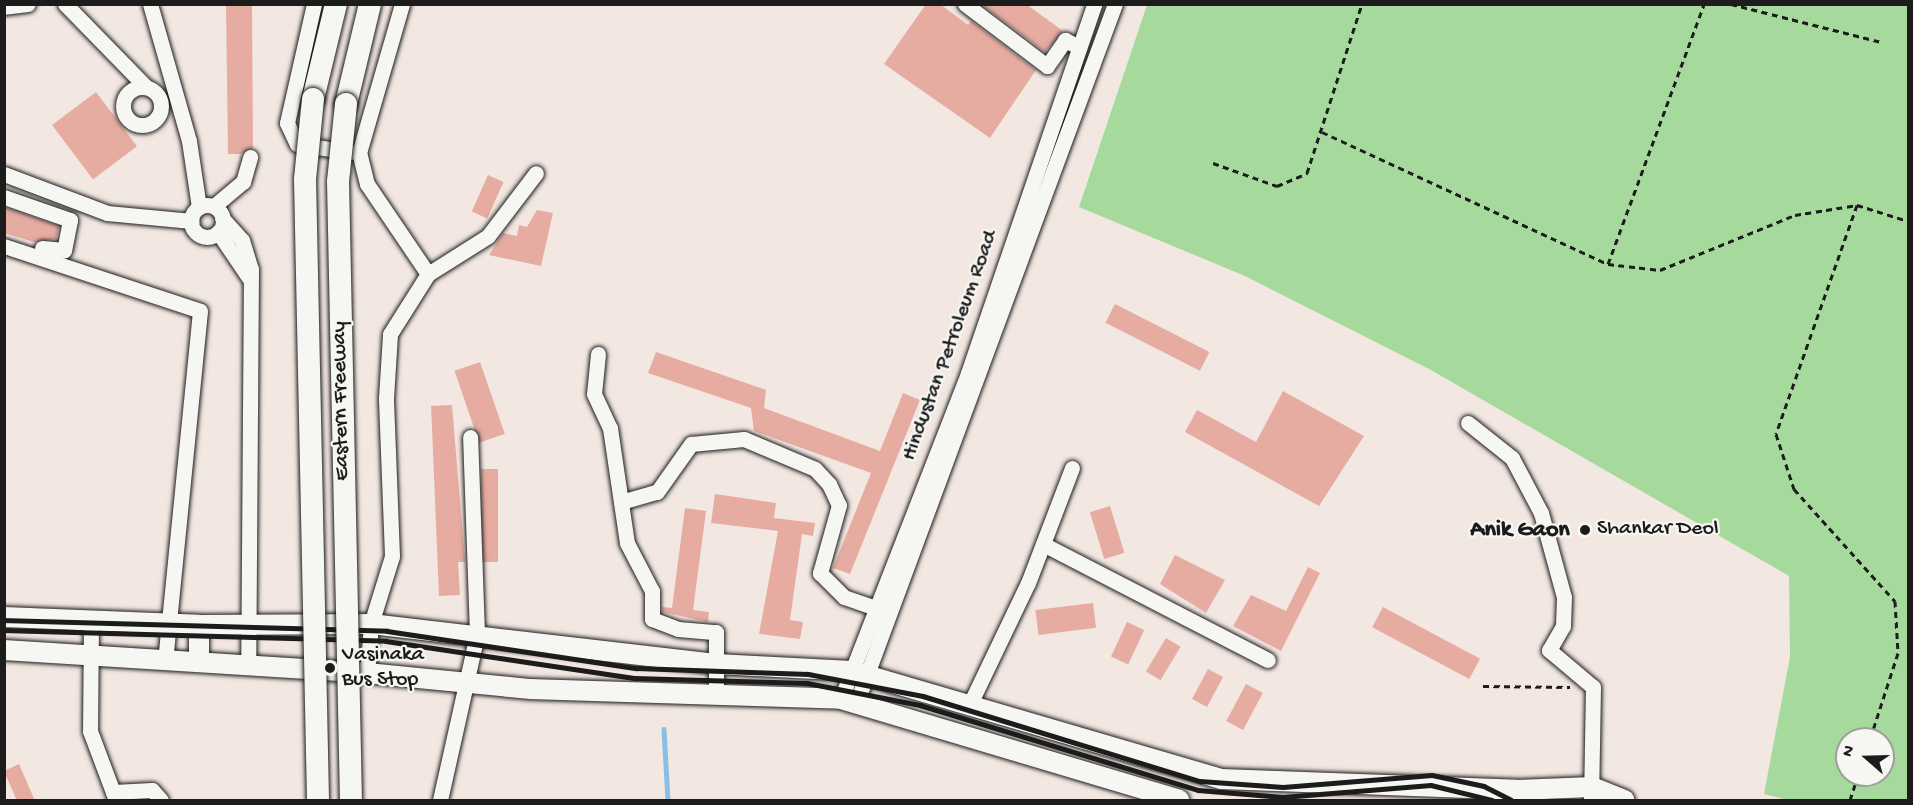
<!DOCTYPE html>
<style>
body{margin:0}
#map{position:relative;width:1913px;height:805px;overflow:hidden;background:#f3e7e2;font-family:"Gochi Hand",sans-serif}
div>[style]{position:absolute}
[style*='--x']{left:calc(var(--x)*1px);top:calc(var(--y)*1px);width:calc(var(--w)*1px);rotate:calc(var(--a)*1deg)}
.green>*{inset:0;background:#a6d99c}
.stream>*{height:4.5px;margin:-2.25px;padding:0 2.25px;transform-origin:2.25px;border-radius:2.25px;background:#87c0e6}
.building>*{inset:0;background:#e6aca2;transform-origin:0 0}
.path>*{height:3px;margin-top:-1.5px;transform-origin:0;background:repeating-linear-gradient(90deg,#1c1c1c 0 6px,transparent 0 10.5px)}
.roads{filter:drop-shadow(0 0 2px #1c1c1c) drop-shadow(0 0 2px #1c1c1c)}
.minor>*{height:15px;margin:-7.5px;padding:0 7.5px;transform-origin:7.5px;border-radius:7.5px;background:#f6f6f2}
.minor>.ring{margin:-7.5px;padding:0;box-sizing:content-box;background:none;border:15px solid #f6f6f2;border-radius:50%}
.major>*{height:20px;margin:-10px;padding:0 10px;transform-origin:10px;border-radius:10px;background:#f6f6f2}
.highway>*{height:22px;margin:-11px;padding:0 11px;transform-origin:11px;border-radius:11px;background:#f6f6f2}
.rail>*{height:4.5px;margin:-2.25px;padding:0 2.25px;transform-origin:2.25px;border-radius:2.25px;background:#1c1c1c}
.bridges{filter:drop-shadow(0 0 2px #1c1c1c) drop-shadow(0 0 2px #1c1c1c)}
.highway-bridge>*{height:22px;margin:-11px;padding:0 11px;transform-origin:11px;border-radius:11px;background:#f6f6f2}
.dots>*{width:16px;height:16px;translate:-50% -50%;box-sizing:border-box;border:3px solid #f6f6f2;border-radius:50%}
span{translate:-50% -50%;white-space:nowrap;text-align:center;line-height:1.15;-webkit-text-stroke:4.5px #f6f6f2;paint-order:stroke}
.street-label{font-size:22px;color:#1c1c1c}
.poi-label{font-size:22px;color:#1c1c1c}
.left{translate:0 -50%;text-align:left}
.neighbourhood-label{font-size:24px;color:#1c1c1c;font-weight:700}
.frame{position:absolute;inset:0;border:6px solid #1c1c1c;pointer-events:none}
.north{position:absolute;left:1835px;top:727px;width:60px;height:60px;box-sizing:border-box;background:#f6f6f2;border:2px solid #9f9f9c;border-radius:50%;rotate:290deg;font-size:16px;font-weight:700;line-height:24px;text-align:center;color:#1c1c1c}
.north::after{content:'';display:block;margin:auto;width:21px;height:27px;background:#1c1c1c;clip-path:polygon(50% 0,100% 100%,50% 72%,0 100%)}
</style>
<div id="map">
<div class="green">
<div style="clip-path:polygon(evenodd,1147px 5px,1908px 5px,1908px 800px,1788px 800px,1764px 794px,1790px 657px,1789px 576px,1431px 370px,1245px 276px,1079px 207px,1147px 5px,1847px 739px,1883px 739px,1883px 775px,1847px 775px,1847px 739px)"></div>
</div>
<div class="stream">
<div style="--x:664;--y:729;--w:71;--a:86.8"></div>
</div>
<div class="building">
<div style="clip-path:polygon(226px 4px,252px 4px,253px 148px,241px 154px,228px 154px)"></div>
<div style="clip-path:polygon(926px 4px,940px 4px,968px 25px,971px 21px,1036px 70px,990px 138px,884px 64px)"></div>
<div style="clip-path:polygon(1026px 4px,1063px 31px,1045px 52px,982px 5px)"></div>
<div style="left:96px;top:92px;width:68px;height:55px;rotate:53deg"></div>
<div style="left:488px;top:175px;width:17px;height:40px;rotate:24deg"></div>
<div style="clip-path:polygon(4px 207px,59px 226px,56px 239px,34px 242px,4px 233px)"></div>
<div style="clip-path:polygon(537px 210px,553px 213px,541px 266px,489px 255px,503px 233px,517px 236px,519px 225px,527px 227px)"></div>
<div style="left:1115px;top:304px;width:106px;height:21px;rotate:27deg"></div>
<div style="clip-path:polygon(656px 352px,766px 390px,764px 408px,880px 451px,903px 393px,920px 400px,850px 574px,833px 568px,871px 473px,754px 431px,751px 408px,648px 373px)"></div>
<div style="left:480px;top:362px;width:76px;height:27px;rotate:71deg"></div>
<div style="clip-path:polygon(1283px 391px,1364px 436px,1319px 506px,1185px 432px,1197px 410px,1256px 442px)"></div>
<div style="clip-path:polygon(452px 405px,465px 562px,458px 562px,460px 595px,439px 596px,431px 406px)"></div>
<div style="left:481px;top:469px;width:17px;height:93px"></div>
<div style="clip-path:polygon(715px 494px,776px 503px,774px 518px,815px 523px,813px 536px,802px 534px,790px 620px,803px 622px,800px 639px,759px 634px,778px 531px,711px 523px)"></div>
<div style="left:1110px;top:506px;width:49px;height:21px;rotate:73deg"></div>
<div style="clip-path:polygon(685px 508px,706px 511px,693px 610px,709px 612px,708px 622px,662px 612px,662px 607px,672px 608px)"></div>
<div style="clip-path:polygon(1175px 555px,1225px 580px,1206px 613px,1160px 584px)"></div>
<div style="clip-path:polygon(1308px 567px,1320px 573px,1281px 651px,1233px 626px,1251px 595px,1286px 611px)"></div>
<div style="left:1093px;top:603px;width:25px;height:58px;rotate:83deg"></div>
<div style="left:1383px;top:607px;width:110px;height:23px;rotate:28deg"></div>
<div style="left:1127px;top:622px;width:19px;height:38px;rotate:25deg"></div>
<div style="left:1166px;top:638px;width:17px;height:39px;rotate:31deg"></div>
<div style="left:1208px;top:669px;width:17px;height:34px;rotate:28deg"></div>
<div style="left:1246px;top:684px;width:19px;height:42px;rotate:28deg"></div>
<div style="clip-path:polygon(19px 764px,35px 801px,17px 801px,4px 771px)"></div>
</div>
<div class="path">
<div style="--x:1731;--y:4;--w:155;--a:14.2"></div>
<div style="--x:1322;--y:132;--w:315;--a:24.8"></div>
<div style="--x:1608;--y:264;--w:52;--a:6.6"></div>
<div style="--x:1660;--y:270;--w:146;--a:-22.2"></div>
<div style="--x:1795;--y:215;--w:63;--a:-9.2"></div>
<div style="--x:1857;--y:205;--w:53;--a:17.4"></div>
<div style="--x:1213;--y:163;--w:68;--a:19.8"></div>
<div style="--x:1277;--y:186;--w:33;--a:-23"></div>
<div style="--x:1307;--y:173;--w:178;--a:-72"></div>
<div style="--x:1857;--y:205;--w:243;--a:109.5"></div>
<div style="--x:1776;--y:434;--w:58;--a:71.9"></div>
<div style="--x:1794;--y:489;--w:151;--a:48"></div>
<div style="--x:1895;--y:601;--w:52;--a:86.7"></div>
<div style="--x:1898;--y:653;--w:90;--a:108"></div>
<div style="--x:1608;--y:264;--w:277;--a:-69.7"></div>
<div style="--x:1483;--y:686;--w:87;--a:0.7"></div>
<div style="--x:1850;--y:800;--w:26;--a:-72"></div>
</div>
<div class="roads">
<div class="minor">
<div style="--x:65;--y:4;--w:115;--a:45.7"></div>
<div style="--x:150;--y:4;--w:142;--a:74.1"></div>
<div style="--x:189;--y:141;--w:67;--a:81.4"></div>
<div style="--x:314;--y:4;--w:122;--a:102.8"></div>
<div style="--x:287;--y:123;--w:23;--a:65"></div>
<div style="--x:297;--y:144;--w:54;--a:8.6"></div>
<div style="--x:965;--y:4;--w:103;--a:37.1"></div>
<div style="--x:1047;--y:66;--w:32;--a:-55"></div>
<div style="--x:1065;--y:40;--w:16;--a:27"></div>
<div style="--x:4;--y:7;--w:24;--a:-7"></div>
<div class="ring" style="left:123px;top:87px;width:23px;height:23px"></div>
<div style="--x:4;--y:174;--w:110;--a:20.7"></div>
<div style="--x:107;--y:213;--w:85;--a:5.4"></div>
<div style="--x:4;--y:197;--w:70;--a:19.2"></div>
<div style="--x:70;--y:220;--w:31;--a:101"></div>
<div style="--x:64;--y:250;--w:22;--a:-175"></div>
<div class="ring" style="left:191px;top:205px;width:17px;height:17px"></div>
<div style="--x:214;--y:206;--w:38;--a:-40"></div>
<div style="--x:243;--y:182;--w:26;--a:-74"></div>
<div style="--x:222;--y:218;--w:30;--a:48"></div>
<div style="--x:242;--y:240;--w:30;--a:73"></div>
<div style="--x:251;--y:269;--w:396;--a:90.4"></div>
<div style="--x:218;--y:232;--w:55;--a:56"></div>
<div style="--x:4;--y:246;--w:206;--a:18.3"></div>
<div style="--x:200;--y:311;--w:352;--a:95.7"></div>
<div style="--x:428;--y:274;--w:71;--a:-32.3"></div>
<div style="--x:488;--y:236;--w:79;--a:-52.7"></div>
<div style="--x:598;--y:354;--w:40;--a:95.7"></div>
<div style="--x:594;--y:394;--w:38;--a:65"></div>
<div style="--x:610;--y:428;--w:116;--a:81.6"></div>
<div style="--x:627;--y:543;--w:54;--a:62.5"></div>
<div style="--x:652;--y:591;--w:28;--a:90"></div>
<div style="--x:652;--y:619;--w:28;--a:21"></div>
<div style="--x:678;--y:629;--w:38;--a:5"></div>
<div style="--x:716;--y:632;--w:61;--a:90"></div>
<div style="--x:1468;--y:423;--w:56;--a:38.5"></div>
<div style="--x:1512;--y:458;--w:62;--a:62.2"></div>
<div style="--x:1541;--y:513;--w:87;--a:74.7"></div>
<div style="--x:1564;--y:597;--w:29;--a:92"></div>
<div style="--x:1563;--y:626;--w:28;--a:120"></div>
<div style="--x:1549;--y:650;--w:57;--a:40.1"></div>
<div style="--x:1593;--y:687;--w:113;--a:91"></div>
<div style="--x:621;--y:502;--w:37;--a:-16"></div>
<div style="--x:657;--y:492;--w:59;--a:-54.7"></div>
<div style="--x:691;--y:444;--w:53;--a:-5.4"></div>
<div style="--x:744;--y:439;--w:77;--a:22.9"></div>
<div style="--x:815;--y:469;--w:21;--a:47"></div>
<div style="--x:829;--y:484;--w:23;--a:65"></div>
<div style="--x:839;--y:505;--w:71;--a:105.6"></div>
<div style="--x:820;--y:573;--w:34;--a:45"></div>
<div style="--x:844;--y:597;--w:34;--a:19"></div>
<div style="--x:1043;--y:544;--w:253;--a:27.3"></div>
<div style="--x:91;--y:621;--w:110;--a:90.5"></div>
<div style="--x:90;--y:731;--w:74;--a:69.4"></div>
<div style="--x:367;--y:673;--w:49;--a:-85.3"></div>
<div style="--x:371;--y:624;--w:71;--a:-72.8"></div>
<div style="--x:392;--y:556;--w:158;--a:-92.2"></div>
<div style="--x:386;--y:398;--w:64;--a:-86.4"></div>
<div style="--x:390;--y:334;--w:71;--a:-57.7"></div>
<div style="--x:428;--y:274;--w:109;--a:-124.1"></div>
<div style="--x:367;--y:184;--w:32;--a:-104"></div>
<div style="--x:359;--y:153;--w:155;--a:-73.9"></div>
<div style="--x:841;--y:699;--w:350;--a:-68.7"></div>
<div style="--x:968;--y:373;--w:390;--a:-71.1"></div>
<div style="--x:856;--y:704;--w:746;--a:-69.7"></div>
<div style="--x:969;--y:706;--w:136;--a:-64.4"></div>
<div style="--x:1028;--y:583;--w:123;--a:-69.1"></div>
<div style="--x:113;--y:792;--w:39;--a:-3"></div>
<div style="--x:152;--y:790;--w:13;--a:48"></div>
<div style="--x:440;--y:800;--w:170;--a:-77.4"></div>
<div style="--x:477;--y:634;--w:197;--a:-92"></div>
</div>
<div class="major">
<div style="--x:4;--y:617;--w:195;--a:2.3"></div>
<div style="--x:199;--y:625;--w:172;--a:-0.3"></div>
<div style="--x:371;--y:624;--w:347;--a:6.6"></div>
<div style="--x:716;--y:664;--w:136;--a:2.9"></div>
<div style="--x:852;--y:671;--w:384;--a:16.3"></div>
<div style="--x:1221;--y:779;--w:296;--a:2.1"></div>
<div style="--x:1517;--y:790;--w:75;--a:-2.3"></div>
<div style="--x:1592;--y:787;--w:35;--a:22"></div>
<div style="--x:4;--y:650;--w:364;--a:3.6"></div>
<div style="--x:367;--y:673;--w:165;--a:5.6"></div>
<div style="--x:531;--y:689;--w:310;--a:1.8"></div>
<div style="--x:841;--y:699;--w:353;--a:16.6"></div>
<div style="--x:199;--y:662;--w:37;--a:-90"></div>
</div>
<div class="highway">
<div style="--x:313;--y:99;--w:98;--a:-76.4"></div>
<div style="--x:346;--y:104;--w:103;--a:-76.5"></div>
</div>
</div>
<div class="rail">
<div style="--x:4;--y:620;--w:383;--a:1.6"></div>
<div style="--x:387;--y:631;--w:252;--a:8.5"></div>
<div style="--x:636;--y:668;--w:172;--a:2"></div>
<div style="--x:808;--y:674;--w:117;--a:10.8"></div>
<div style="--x:923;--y:696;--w:290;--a:17.1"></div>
<div style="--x:1200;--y:781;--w:83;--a:4.1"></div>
<div style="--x:1283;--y:787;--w:149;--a:-4.6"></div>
<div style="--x:1432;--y:775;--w:53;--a:11.9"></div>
<div style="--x:1484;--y:786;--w:30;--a:27"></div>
<div style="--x:4;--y:630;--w:382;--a:1.6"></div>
<div style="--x:386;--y:641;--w:252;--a:8.5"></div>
<div style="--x:635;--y:678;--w:172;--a:1.7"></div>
<div style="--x:807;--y:683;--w:115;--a:11"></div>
<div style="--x:920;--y:705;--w:291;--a:17"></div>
<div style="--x:1198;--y:790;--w:85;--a:4.7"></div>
<div style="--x:1283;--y:797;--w:148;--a:-4.6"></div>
<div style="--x:1431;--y:785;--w:63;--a:13.8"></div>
</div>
<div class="bridges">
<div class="highway-bridge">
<div style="--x:313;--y:99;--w:80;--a:95.7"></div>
<div style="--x:305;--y:179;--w:621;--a:88.8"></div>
<div style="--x:346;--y:104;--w:77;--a:95.9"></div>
<div style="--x:338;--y:181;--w:619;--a:88.8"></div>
</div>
</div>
<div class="dots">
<div style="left:1585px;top:530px;background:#1c1c1c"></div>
<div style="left:330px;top:668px;background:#1c1c1c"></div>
</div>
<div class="street-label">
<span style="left:951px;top:346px;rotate:-70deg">Hindustan Petroleum Road</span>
<span style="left:342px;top:401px;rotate:-91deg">Eastern Freeway</span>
</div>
<div class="poi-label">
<span class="left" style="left:1597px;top:530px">Shankar Deol</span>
<span class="left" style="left:342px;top:668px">Vasinaka<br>Bus Stop</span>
</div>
<div class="neighbourhood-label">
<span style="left:1520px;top:531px">Anik Gaon</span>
</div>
<div class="frame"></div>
<div class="north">N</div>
</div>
